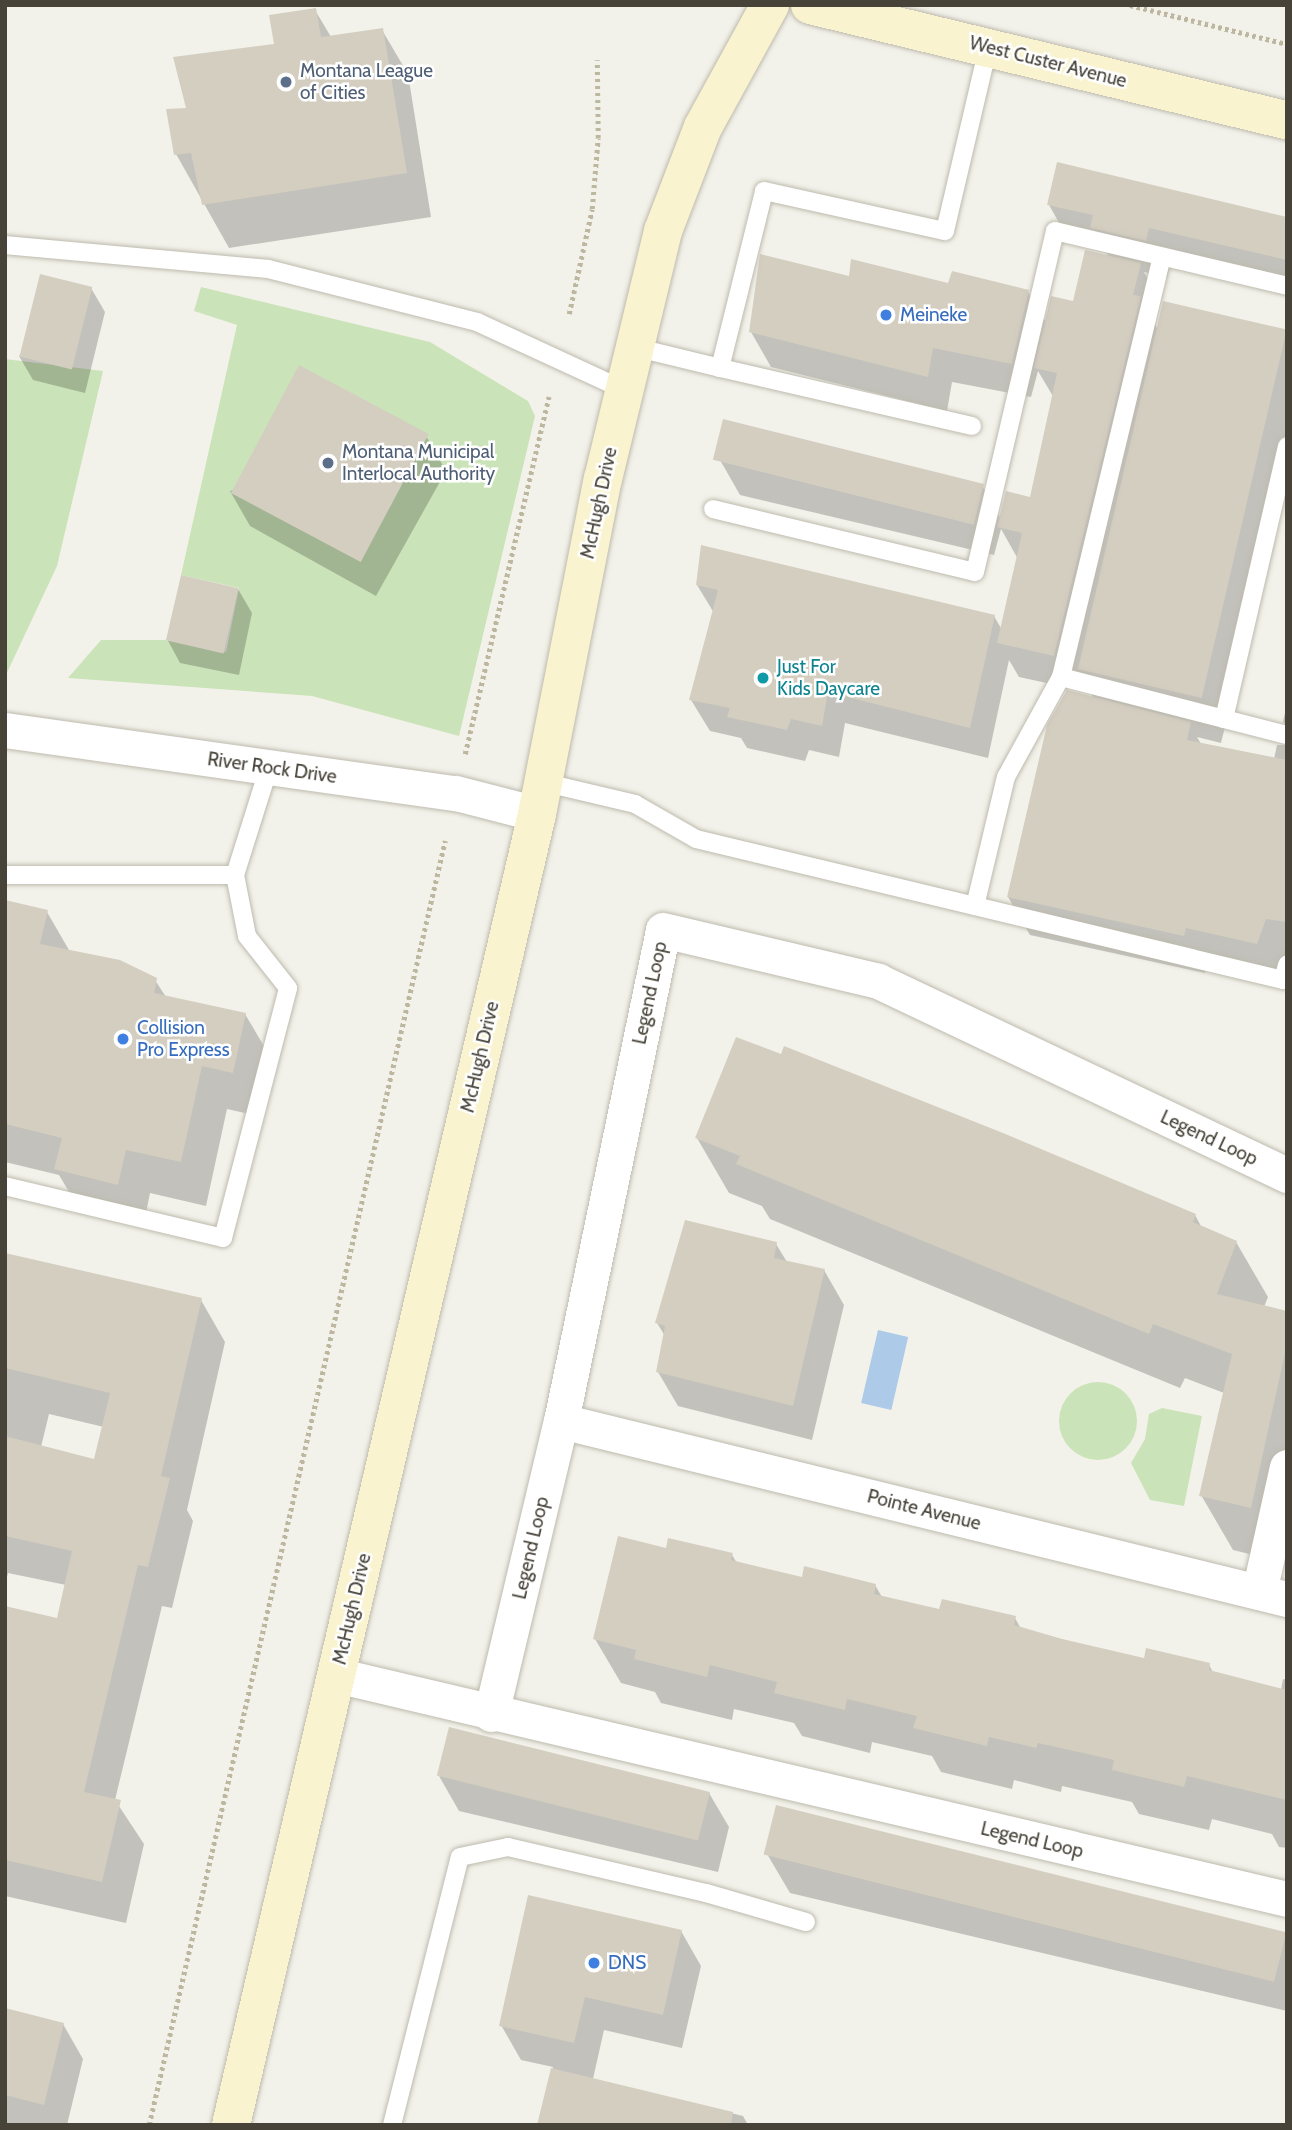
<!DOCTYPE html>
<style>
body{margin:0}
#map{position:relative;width:1292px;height:2130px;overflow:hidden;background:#f3f2ea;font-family:Cabin,sans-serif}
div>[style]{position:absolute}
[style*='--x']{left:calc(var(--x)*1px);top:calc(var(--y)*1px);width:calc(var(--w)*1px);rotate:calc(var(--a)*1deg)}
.green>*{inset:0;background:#cbe3b8}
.round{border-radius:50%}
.water>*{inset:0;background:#adcbe9;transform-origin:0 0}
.shadow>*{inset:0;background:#0003}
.building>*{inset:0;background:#d4cec1;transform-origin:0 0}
.path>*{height:4.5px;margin-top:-2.25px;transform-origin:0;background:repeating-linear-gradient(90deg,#beb7a0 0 3.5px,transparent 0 7px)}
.roads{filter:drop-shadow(0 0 2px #bebaae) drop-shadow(0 0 2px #bebaae)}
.lane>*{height:18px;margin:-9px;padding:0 9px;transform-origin:9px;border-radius:9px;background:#fff}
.street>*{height:35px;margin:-17.5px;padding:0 17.5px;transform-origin:17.5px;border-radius:17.5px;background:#fff}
.secondary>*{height:38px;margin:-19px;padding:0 19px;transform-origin:19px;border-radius:19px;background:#f9f3cf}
.dots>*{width:19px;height:19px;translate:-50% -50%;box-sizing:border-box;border:4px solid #fff;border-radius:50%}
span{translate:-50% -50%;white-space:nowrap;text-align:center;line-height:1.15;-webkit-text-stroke:5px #fff;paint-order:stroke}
.street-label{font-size:19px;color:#474339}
.service-label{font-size:19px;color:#4e5e75}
.left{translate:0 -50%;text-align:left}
.shop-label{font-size:19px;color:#366cbe}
.culture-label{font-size:19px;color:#0d838f}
.frame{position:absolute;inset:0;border:7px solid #474339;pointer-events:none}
</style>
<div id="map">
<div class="green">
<div style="clip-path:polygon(201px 287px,430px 342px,528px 401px,535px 416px,459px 736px,312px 696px,68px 678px,101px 640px,165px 640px,226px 652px,239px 588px,181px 575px,237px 325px,194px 311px)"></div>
<div style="clip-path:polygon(5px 359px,103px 371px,57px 566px,5px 677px)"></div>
<div class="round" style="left:1059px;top:1382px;width:78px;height:78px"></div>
<div style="clip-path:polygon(1162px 1408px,1202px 1416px,1184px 1506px,1150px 1500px,1131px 1463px,1145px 1439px,1149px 1414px)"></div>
</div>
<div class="water">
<div style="left:878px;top:1330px;width:31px;height:75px;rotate:13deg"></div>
</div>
<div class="shadow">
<div style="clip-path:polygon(315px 10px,331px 37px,382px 30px,408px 74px,431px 217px,229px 248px,176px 154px,188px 109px,276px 46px)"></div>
<div style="clip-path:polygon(1049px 205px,1287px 219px,1287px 292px,1170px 265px,1167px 278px,1144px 272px,1159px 299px,1154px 322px,1158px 330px,1287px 332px,1287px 476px,1221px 743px,1197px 737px,1201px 744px,1274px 759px,1277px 745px,1287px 745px,1287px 958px,1278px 982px,1207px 965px,1205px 973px,1030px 935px,1008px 897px,1094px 699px,1078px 671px,1074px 689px,1019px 677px,1009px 660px,988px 758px,845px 723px,839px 757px,809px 750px,805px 761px,747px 748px,741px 738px,710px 731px,691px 700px,714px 613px,697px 585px,994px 616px,1002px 630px,1018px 559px,1001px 529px,994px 555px,740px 495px,720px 460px,983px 487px,1001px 519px,1031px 499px,1054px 398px,1038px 371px,1031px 397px,952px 382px,947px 411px,771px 367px,751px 332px,850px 279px,1028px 292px,1047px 324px,1075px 303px,1109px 257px,1105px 250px,1070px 242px)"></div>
<div style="clip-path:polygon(91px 288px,105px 312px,85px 393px,33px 380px,19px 356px)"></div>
<div style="clip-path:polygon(426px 436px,446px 471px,376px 596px,250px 526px,230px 491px)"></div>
<div style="clip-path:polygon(238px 589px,252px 613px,239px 675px,180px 663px,167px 639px)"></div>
<div style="clip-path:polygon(1287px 705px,1287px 728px,1283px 721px)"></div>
<div style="clip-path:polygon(5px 902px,47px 912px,69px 950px,155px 980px,166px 997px,245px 1014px,271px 1058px,258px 1116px,227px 1109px,206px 1206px,150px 1193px,143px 1228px,81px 1212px,59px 1175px,5px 1162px)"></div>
<div style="clip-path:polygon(697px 1138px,1195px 1215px,1202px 1228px,1236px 1242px,1268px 1297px,1264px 1307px,1287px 1312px,1287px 1539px,1282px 1562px,1233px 1550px,1201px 1495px,1224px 1393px,1185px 1378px,1180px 1388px,770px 1219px,762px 1206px,729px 1193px)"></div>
<div style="clip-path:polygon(776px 1244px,787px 1262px,824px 1270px,844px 1305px,812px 1440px,678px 1406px,658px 1372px,665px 1336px,657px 1323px)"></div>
<div style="clip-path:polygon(evenodd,5px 1255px,201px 1300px,225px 1342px,187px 1510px,193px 1521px,172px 1608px,162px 1606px,115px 1800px,144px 1844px,126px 1923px,5px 1896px,5px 1608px,58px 1620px,66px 1585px,8px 1573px,5px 1585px,5px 1255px,49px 1414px,104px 1427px,95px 1461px,41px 1447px,49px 1414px)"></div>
<div style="clip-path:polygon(668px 1550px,732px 1555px,737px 1563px,803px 1579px,875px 1585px,882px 1597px,941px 1611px,1015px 1618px,1021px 1629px,1145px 1660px,1209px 1665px,1214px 1674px,1281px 1690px,1283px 1679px,1287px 1680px,1287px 1848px,1279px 1847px,1272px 1834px,1212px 1819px,1209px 1830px,1139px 1814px,1132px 1802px,1062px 1786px,1061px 1792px,1014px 1780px,1012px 1789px,941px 1772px,932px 1756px,872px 1742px,870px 1753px,802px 1736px,794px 1723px,734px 1709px,732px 1720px,661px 1703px,655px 1692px,621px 1683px,595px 1639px)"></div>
<div style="clip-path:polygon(439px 1776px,709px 1793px,729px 1827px,718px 1872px,459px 1811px)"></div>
<div style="clip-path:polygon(767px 1854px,1287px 1938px,1287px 2011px,790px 1893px)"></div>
<div style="clip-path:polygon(681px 1931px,701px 1966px,682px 2048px,604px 2030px,593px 2079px,743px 2116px,748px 2125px,539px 2125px,553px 2067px,521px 2060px,501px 2025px)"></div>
<div style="clip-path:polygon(5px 2010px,63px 2024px,83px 2059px,67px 2125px,5px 2124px)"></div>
</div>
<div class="building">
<div style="clip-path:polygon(316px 8px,321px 37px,383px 28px,407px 173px,202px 205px,191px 153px,174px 155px,166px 109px,186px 108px,173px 57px,274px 44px,269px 15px)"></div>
<div style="clip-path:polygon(1057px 162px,1287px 217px,1287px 260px,1149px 228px,1146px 241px,1090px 228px,1093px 215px,1047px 205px)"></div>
<div style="clip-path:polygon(1085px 250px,1141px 263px,1133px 295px,1141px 296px,1054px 656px,997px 643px,1022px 533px,997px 527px,1006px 491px,1030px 497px,1057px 373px,1034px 368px,1051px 296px,1073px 301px)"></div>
<div style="clip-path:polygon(760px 254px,849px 276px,851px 259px,948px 283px,952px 271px,1029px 290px,1012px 364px,933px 348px,928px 377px,749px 332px)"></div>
<div style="left:40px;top:274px;width:54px;height:85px;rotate:14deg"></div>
<div style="left:1163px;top:301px;width:127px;height:378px;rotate:13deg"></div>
<div style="left:299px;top:365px;width:147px;height:145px;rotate:28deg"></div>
<div style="left:723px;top:419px;width:269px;height:42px;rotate:14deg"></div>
<div style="clip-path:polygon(701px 545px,995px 615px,970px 728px,828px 692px,822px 726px,791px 719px,787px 730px,727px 717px,730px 708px,689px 700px,718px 590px,696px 585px)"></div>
<div style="left:181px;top:575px;width:59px;height:67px;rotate:13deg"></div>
<div style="clip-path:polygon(1067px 690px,1191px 722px,1187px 740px,1287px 760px,1287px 922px,1266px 919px,1257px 944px,1186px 928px,1184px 936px,1007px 897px,1047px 725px)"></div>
<div style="clip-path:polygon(5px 900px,48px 910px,40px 944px,120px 960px,157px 978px,154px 993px,246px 1013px,233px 1073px,202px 1066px,181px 1162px,126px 1150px,118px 1185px,54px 1169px,62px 1138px,5px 1124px)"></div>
<div style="clip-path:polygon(736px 1037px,781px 1054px,784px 1046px,1003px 1133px,1196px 1214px,1193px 1222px,1237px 1241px,1217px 1294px,1287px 1311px,1287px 1344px,1251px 1508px,1199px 1496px,1232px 1354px,1153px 1324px,1149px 1334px,736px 1164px,740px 1156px,695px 1138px)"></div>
<div style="clip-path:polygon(685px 1220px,777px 1242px,774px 1258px,825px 1269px,793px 1406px,656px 1372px,665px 1326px,655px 1323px)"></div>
<div style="clip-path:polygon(5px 1253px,202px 1298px,161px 1476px,170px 1478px,148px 1567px,138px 1565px,84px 1792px,121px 1800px,102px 1882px,5px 1860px,5px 1606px,57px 1618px,72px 1551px,5px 1536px,5px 1436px,94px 1459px,110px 1393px,5px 1368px)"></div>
<div style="clip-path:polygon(618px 1536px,666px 1548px,668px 1538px,733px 1553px,731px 1560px,802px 1577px,804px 1566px,876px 1584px,874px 1594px,939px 1609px,942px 1599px,1016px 1616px,1014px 1625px,1062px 1639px,1144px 1658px,1146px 1648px,1210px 1663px,1209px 1670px,1287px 1690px,1287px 1800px,1187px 1776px,1184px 1787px,1112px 1770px,1114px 1760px,1038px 1743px,1036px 1748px,989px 1737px,987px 1746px,913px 1728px,917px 1716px,847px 1699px,845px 1710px,774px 1693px,777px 1682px,710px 1665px,707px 1677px,634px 1659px,636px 1650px,593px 1639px)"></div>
<div style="left:449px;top:1727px;width:269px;height:50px;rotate:14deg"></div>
<div style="left:776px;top:1805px;width:526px;height:51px;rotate:14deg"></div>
<div style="clip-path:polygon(528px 1895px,682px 1930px,663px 2015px,585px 1997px,574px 2043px,499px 2026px)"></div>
<div style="clip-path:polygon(5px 2008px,64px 2023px,44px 2105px,5px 2095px)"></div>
<div style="clip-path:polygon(551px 2068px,733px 2112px,731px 2125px,537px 2125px)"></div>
</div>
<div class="path">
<div style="--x:1130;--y:5;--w:162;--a:14"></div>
<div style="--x:569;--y:314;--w:107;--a:-77.6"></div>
<div style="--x:592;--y:209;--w:71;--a:-85.2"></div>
<div style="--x:598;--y:138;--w:78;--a:-90.7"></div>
<div style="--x:465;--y:754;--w:367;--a:-76.8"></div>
<div style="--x:149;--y:2125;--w:1318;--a:-77.02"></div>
</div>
<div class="roads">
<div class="lane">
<div style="--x:5;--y:245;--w:264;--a:5.2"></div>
<div style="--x:268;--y:269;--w:216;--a:14.2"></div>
<div style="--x:477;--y:322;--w:162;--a:24.8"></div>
<div style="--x:634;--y:347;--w:89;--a:13.7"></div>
<div style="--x:972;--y:426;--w:259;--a:-167"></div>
<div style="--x:720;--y:368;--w:182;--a:-76"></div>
<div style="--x:764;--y:191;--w:185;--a:12.5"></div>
<div style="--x:945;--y:231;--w:188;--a:-76.8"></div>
<div style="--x:713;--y:509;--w:269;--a:13.5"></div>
<div style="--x:975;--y:572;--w:350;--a:-76.8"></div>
<div style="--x:1055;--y:231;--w:238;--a:13.3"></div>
<div style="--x:1061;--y:677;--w:432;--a:-76.5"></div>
<div style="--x:1224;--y:719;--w:280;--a:-77"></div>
<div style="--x:542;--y:782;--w:96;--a:13.3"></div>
<div style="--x:635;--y:804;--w:70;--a:29.8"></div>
<div style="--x:696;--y:839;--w:604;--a:13.51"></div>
<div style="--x:1283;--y:980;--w:16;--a:-75"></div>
<div style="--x:5;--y:875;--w:230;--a:0"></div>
<div style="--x:975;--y:906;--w:133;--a:-76.5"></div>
<div style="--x:1006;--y:777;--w:114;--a:-61.2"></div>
<div style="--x:1061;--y:677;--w:233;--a:14.4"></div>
<div style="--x:5;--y:1186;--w:224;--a:13.4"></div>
<div style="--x:223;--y:1238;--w:258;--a:-75.4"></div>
<div style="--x:288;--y:988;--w:66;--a:-128.3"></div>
<div style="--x:247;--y:936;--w:62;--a:-101.1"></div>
<div style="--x:235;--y:875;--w:113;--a:-72.5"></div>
<div style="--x:392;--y:2125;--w:276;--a:-75.8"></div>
<div style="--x:460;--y:1857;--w:49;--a:-11.8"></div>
<div style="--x:508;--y:1847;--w:203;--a:13.1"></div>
<div style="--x:706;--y:1893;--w:104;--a:16.2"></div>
</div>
<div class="street">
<div style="--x:5;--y:730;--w:455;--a:8"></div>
<div style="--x:456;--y:793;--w:84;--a:14.5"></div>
<div style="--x:561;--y:1421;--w:748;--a:13.78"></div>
<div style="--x:1259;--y:1592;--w:128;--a:-77.4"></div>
<div style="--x:336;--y:1675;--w:977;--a:13.25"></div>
<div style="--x:491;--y:1714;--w:301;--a:-76.6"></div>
<div style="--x:561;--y:1421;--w:501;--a:-78.26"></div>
<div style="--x:663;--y:930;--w:221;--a:13.3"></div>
<div style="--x:878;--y:981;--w:453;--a:25.4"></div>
</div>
<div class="secondary">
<div style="--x:810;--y:5;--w:491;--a:13.6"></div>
<div style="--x:231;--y:2125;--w:1346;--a:-76.86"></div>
<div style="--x:537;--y:814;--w:341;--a:-78.9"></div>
<div style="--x:603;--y:479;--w:255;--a:-76.4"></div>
<div style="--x:663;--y:231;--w:111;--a:-69"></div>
<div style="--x:703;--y:127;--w:139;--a:-61.2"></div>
</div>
</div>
<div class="dots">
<div style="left:286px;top:82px;background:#5c6f8a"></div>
<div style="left:886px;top:315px;background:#3f7fe0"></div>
<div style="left:328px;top:463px;background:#5c6f8a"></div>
<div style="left:763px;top:678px;background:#0f9aa8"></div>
<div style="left:123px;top:1039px;background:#3f7fe0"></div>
<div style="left:594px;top:1963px;background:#3f7fe0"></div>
</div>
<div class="street-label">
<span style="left:1048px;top:62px;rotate:14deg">West Custer Avenue</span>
<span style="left:599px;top:503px;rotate:-78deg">McHugh Drive</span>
<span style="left:272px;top:768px;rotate:8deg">River Rock Drive</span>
<span style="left:650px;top:993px;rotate:-78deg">Legend Loop</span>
<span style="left:480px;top:1057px;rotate:-77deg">McHugh Drive</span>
<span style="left:1209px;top:1138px;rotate:25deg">Legend Loop</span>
<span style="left:924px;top:1510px;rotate:14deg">Pointe Avenue</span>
<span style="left:531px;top:1548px;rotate:-77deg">Legend Loop</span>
<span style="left:352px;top:1609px;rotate:-77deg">McHugh Drive</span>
<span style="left:1032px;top:1840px;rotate:13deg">Legend Loop</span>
</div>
<div class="service-label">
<span class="left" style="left:300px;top:82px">Montana League<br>of Cities</span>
<span class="left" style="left:342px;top:463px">Montana Municipal<br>Interlocal Authority</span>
</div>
<div class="shop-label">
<span class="left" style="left:900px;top:315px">Meineke</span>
<span class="left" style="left:137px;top:1039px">Collision<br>Pro Express</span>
<span class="left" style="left:608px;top:1963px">DNS</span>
</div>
<div class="culture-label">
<span class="left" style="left:777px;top:678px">Just For<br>Kids Daycare</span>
</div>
<div class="frame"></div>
</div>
